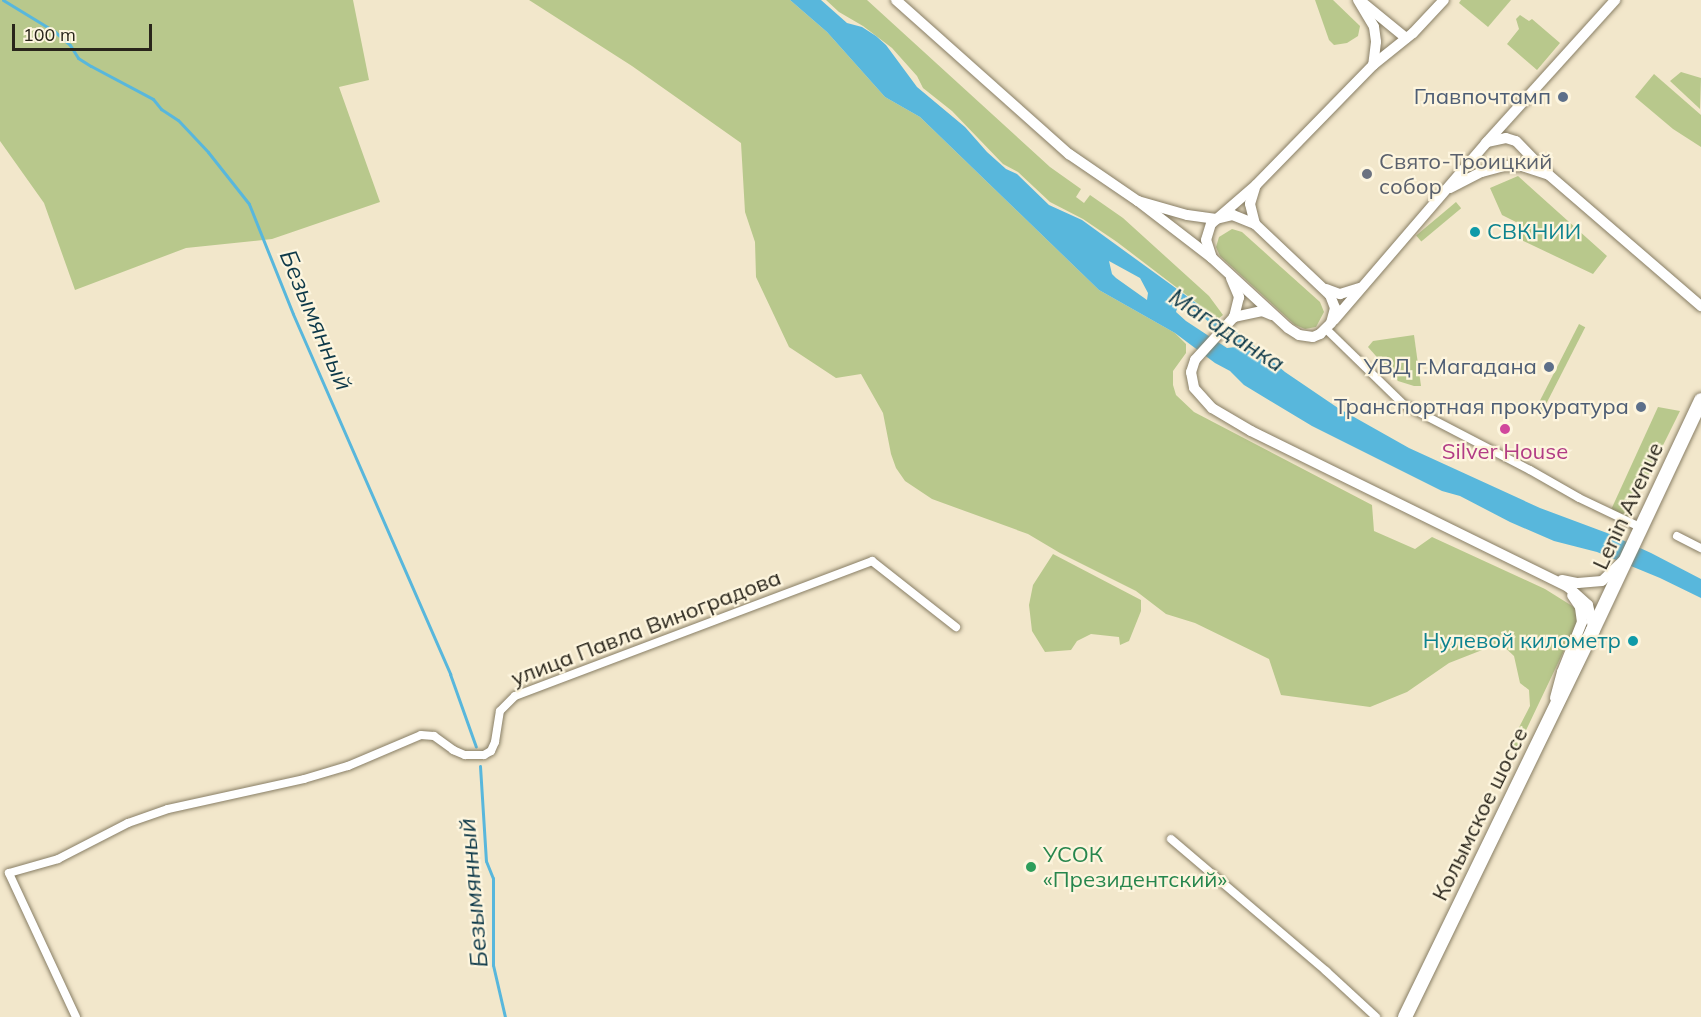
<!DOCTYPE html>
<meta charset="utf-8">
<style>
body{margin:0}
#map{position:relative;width:1701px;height:1017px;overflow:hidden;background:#f2e7cb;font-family:Mulish,sans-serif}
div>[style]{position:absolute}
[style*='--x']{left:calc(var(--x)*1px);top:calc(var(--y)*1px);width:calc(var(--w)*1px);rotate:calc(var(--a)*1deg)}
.green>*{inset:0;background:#b8c88c;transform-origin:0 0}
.water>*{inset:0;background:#58b7dc}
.stream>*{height:3px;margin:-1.5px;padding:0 1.5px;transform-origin:1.5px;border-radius:1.5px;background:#58b7dc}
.roads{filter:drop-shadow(0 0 2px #887e65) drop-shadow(0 0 2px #887e65)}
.minor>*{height:8px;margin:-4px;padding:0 4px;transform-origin:4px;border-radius:4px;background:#fff}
.tertiary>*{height:10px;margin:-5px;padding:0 5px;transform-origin:5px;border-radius:5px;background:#fff}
.primary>*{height:14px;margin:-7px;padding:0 7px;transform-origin:7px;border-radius:7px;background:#fff}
.dots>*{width:16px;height:16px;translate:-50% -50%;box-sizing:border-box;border:3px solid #fdf5de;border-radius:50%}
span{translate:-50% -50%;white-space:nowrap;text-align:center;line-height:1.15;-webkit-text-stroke:4.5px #fdf5de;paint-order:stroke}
.service-label{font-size:22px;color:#4e5e75}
.right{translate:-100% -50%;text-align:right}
.worship-label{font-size:22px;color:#5b616d}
.left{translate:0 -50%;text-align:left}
.culture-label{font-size:22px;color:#0d838f}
.hotel-label{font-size:22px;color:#b23c85}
.street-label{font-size:22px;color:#29251b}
.leisure-label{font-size:22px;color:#27864d}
.water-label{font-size:24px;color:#0e3949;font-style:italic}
.scale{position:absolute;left:12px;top:24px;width:140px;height:27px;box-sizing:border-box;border:3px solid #29251b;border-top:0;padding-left:8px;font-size:18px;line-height:21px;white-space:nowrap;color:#29251b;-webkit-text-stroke:4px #fdf5de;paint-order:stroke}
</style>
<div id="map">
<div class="green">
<div style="clip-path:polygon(0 0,353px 0,369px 80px,339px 87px,380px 202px,272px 239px,186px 248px,75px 290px,44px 203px,0 141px)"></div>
<div style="clip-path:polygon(529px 0,790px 0,827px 32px,885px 97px,920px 117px,1099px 290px,1175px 333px,1186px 344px,1186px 353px,1173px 371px,1173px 385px,1176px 395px,1194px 412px,1372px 505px,1374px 531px,1415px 549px,1432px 537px,1545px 589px,1577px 609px,1579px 619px,1518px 747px,1514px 748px,1511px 743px,1530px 706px,1529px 690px,1520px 683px,1514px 656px,1500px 643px,1449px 663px,1407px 692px,1370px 707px,1281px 695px,1269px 659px,1195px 623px,1166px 614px,1136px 591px,1060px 553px,1028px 534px,932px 499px,905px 481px,896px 468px,891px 454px,883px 413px,861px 374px,836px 378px,789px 347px,756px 277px,755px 242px,745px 212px,741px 143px,632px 66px)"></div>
<div style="clip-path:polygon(826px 0,867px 0,1050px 167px,1081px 189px,1076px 197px,1084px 203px,1090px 195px,1123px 218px,1209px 296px,1223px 315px,1218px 319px,1117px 242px,1083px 219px,1050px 202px,1018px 172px,1003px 164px,952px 111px,923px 88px,917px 76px,892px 48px,863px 26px,839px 12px)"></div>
<div style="clip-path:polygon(1315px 0,1333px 0,1360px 26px,1358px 36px,1347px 43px,1334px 45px,1329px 40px)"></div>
<div style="clip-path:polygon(1461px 0,1511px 0,1488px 27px,1459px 3px)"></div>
<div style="clip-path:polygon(1520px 15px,1529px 21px,1532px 19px,1560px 43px,1537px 70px,1507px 44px,1519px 29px,1516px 19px)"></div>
<div style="clip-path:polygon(1681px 72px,1701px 78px,1700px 109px,1670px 81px)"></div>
<div style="clip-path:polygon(1654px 74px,1701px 115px,1701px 147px,1673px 129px,1635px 97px)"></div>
<div style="clip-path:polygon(1518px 176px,1607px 256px,1593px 274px,1517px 238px,1522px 225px,1502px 215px,1490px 188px)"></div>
<div style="left:1456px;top:202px;width:8px;height:52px;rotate:50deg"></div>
<div style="clip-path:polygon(1232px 229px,1242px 232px,1320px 302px,1324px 312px,1316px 327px,1305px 329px,1295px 325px,1220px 256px,1216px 247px,1219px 237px)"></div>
<div style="left:1579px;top:324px;width:7px;height:96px;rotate:27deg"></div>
<div style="clip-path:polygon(1414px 335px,1421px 386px,1414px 386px,1398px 381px,1368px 347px,1373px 341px)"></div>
<div style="clip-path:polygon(1658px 407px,1680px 411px,1626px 520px,1610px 512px)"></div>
<div style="clip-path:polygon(1053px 554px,1141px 600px,1141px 611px,1129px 641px,1120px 645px,1119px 637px,1091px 634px,1077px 641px,1071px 650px,1045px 652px,1032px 631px,1029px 605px,1033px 585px)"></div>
</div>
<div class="water">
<div style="clip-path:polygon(evenodd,790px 0,821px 0,847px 23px,862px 27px,876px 36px,886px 45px,917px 87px,965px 127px,987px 152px,1006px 169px,1017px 174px,1049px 205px,1082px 220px,1250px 342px,1285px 372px,1338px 408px,1409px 448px,1540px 508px,1607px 533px,1651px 553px,1701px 579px,1701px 598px,1660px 578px,1597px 552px,1554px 541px,1510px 522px,1460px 496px,1442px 491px,1312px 426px,1244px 385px,1230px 371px,1215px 363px,1175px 333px,1099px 290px,920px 117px,885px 97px,827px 32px,790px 0,1109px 261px,1140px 278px,1148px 293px,1147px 300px,1116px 278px,1112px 274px,1109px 261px,790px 0,1178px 305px,1185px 305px,1204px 318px,1235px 343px,1236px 347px,1227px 348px,1186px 321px,1176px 312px,1178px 305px)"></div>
</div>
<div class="stream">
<div style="--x:3;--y:0;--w:60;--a:31.3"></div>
<div style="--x:54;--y:31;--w:21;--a:41"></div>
<div style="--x:70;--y:45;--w:15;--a:58"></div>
<div style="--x:78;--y:58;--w:15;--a:32"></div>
<div style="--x:91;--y:66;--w:70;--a:28"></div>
<div style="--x:153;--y:99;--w:13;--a:51"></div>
<div style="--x:161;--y:109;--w:20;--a:33"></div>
<div style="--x:178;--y:120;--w:44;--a:46.8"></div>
<div style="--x:208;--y:152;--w:66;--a:51.7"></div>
<div style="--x:249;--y:204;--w:118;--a:68.2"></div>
<div style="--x:293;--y:314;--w:393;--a:66.4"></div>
<div style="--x:450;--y:674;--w:77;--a:70.4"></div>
<div style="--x:480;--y:766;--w:95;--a:86.4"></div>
<div style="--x:486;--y:861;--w:18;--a:68"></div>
<div style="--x:493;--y:878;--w:87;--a:90"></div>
<div style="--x:493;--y:965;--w:53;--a:77"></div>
</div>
<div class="roads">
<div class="minor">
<div style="--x:1326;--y:329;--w:107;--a:44.2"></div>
<div style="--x:1403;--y:404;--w:143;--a:27.5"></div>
<div style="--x:1530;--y:470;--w:56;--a:29.7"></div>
<div style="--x:1579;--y:498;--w:70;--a:25.5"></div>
<div style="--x:1677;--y:536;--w:27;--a:27"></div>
<div style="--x:1171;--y:839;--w:204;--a:40.4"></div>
<div style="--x:1326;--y:971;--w:68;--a:42.6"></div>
<div style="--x:76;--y:1017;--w:159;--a:-115"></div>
<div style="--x:9;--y:873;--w:51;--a:-15.9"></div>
<div style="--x:58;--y:859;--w:79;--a:-27.2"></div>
<div style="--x:128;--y:823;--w:42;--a:-19.3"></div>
<div style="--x:168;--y:809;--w:139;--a:-12.4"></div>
<div style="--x:304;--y:779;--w:46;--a:-16.5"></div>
<div style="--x:348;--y:766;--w:79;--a:-23"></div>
<div style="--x:421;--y:735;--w:13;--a:4"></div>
<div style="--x:434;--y:736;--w:24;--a:36"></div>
<div style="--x:453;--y:750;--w:13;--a:23"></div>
<div style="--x:465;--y:755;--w:19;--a:0"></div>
<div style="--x:484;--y:755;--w:8;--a:-30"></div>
<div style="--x:491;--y:751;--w:10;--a:-66"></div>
<div style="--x:495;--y:742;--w:31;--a:-81"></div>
<div style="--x:500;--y:711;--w:21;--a:-45"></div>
<div style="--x:515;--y:696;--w:382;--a:-20.7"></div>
<div style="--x:872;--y:561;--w:107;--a:38.2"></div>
</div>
<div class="tertiary">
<div style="--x:896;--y:0;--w:232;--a:41.7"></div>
<div style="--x:1069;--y:154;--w:83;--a:34.3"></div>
<div style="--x:1138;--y:201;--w:93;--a:37.6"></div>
<div style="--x:1212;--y:258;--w:103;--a:42.6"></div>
<div style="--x:1288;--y:328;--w:13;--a:32"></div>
<div style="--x:1299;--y:335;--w:14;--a:8"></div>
<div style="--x:1313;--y:337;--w:8;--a:-23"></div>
<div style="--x:1320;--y:334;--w:16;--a:-45"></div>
<div style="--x:1331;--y:323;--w:16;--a:-75"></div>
<div style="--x:1335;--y:308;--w:14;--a:-111"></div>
<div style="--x:1330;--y:295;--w:103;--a:-136.6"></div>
<div style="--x:1255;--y:224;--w:24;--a:-158"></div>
<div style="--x:1233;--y:215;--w:17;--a:167"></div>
<div style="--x:1216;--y:219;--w:29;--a:-172"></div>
<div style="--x:1187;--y:215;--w:51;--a:-164.1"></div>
<div style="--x:1358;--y:0;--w:31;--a:59"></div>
<div style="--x:1374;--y:27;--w:15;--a:82"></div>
<div style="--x:1376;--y:42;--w:23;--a:97"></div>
<div style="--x:1362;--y:2;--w:57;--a:39.3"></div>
<div style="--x:1487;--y:142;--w:19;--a:-12"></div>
<div style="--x:1506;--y:138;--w:10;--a:17"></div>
<div style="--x:1516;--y:141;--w:47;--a:45.9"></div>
<div style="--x:1549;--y:175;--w:201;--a:40.8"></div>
<div style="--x:1450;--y:188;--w:36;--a:-27"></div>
<div style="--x:1482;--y:172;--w:24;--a:-15"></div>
<div style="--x:1505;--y:166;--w:17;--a:0"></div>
<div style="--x:1522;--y:166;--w:28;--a:18"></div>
<div style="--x:1255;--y:224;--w:21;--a:-104"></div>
<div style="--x:1250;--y:204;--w:17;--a:-73"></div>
<div style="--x:1212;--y:258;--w:19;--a:-108"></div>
<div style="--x:1206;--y:240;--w:17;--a:-73"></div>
<div style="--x:1211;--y:224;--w:60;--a:-40.9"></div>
<div style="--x:1256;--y:185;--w:168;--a:-45.7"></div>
<div style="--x:1373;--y:65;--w:51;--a:-38.7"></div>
<div style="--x:1413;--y:33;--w:45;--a:-46.8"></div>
<div style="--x:1231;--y:278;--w:21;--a:67"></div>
<div style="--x:1239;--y:297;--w:21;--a:104"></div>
<div style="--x:1326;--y:289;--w:15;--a:20"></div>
<div style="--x:1340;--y:294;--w:21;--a:-17"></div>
<div style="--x:1272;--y:315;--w:11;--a:-158"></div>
<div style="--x:1262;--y:311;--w:29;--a:168"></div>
<div style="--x:1234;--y:317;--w:58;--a:132.2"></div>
<div style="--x:1195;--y:360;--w:13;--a:108"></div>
<div style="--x:1191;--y:372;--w:16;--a:79"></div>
<div style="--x:1194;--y:388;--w:27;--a:48"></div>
<div style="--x:1212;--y:408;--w:45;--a:30.5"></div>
<div style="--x:1251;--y:431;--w:353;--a:26.2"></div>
<div style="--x:1568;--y:587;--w:27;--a:42"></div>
<div style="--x:1588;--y:605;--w:23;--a:77"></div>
<div style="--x:1334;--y:320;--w:233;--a:-49.3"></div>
<div style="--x:1486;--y:143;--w:193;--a:-47.9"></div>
<div style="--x:1562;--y:580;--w:16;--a:11"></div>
<div style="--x:1578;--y:583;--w:24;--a:-5"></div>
<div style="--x:1602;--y:581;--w:28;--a:-44"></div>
<div style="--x:1555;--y:698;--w:27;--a:-75"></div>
<div style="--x:1562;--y:672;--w:54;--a:-68.2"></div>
<div style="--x:1582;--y:622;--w:15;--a:-98"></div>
<div style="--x:1580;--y:607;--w:14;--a:-124"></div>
</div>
<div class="primary">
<div style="--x:1405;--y:1017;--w:430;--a:-64.1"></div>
<div style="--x:1593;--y:630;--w:254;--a:-64.8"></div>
</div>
</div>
<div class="dots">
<div style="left:1563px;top:97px;background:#5c6f8a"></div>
<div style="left:1367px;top:174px;background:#6b7280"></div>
<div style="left:1475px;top:232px;background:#0f9aa8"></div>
<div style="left:1549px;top:367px;background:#5c6f8a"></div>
<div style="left:1641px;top:407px;background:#5c6f8a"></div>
<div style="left:1505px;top:429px;background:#d1479c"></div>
<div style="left:1633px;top:641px;background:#0f9aa8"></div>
<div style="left:1031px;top:867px;background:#2e9e5b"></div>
</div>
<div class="service-label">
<span class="right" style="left:1551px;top:97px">Главпочтамп</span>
<span class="right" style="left:1537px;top:367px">УВД г.Магадана</span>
<span class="right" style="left:1629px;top:407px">Транспортная прокуратура</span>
</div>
<div class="worship-label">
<span class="left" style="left:1379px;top:174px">Свято-Троицкий<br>собор</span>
</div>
<div class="culture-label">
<span class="left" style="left:1487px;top:232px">СВКНИИ</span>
<span class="right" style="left:1621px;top:641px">Нулевой километр</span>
</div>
<div class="hotel-label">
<span style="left:1505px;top:452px">Silver House</span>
</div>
<div class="street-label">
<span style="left:1628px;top:506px;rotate:-65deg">Lenin Avenue</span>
<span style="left:646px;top:628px;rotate:-21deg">улица Павла Виноградова</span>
<span style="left:1480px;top:814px;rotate:-64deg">Колымское шоссе</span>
</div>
<div class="leisure-label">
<span class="left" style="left:1043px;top:867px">УСОК<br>«Президентский»</span>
</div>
<div class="water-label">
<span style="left:316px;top:320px;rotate:67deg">Безымянный</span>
<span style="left:1227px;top:330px;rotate:33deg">Магаданка</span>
<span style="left:473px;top:893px;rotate:-95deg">Безымянный</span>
</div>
<div class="scale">100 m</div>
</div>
